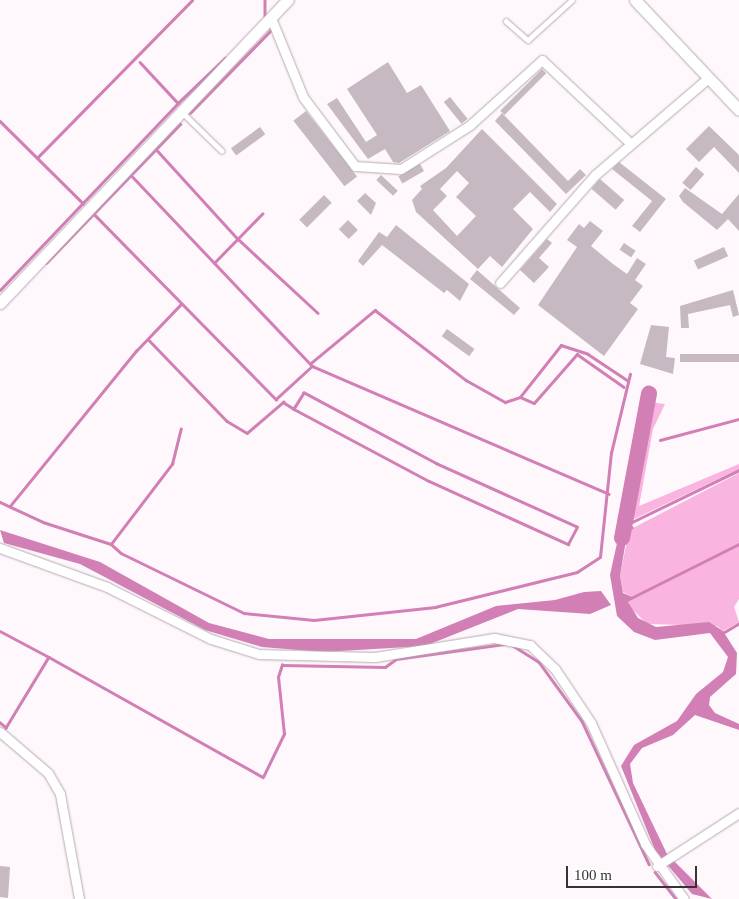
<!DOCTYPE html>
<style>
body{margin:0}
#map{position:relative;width:739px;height:899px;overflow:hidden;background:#fef8fc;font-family:"Times New Roman",serif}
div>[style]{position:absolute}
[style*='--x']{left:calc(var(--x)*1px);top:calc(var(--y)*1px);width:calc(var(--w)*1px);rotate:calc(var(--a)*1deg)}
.green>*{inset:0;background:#fab4e0}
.water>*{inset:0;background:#d17fb4}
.stream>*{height:2.5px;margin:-1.25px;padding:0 1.25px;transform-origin:1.25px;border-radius:1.25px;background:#d17fb4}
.river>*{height:16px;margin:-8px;padding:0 8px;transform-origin:8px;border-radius:8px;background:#d17fb4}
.building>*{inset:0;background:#c7b9c1;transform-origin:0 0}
.roads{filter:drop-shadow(0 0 1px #b7a9b2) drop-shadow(0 0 1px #b7a9b2)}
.lane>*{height:4.5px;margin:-2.25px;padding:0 2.25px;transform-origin:2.25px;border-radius:2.25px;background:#fff}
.street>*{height:9px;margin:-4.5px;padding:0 4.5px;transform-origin:4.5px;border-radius:4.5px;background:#fff}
.secondary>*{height:11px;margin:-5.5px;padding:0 5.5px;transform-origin:5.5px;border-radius:5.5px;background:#fff}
span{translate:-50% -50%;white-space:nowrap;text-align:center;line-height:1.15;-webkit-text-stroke:5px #fff;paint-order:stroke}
.scale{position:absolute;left:566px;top:866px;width:131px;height:22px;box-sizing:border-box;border:2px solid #383235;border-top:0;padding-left:6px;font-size:15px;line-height:18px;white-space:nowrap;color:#383235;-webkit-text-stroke:4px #fff;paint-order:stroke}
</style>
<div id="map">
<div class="green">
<div style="clip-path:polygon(649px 402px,665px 404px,653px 429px,639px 506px,739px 464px,739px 469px,632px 520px,628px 512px)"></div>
<div style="clip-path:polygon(739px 473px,739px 599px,734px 607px,739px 622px,723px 631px,717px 626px,647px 624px,630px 607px,628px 602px,635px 598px,623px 592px,620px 576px,629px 530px)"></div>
</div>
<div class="water">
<div style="clip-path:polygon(623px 516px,634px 528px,627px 534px,620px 576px,623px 593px,635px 598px,628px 602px,638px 618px,656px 627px,709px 622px,723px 631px,737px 653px,736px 674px,710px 697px,709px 705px,715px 713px,739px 724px,739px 730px,695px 715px,673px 735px,642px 748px,630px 764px,633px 783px,667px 854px,712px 899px,692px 894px,655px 850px,621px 766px,634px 745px,677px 721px,696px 694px,723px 672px,728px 657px,710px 633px,655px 640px,634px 632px,617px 616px,610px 575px)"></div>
<div style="clip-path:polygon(0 530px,100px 562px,209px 623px,269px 639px,416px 639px,496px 606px,555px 600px,584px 592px,601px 591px,611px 605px,590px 614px,518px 609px,425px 646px,323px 652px,262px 647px,205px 630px,80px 564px,4px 543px)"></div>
</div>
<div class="stream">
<div style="--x:265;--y:0;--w:16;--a:90"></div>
<div style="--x:140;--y:62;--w:56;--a:47.2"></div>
<div style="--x:178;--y:103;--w:65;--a:-43.8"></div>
<div style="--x:190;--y:113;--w:117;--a:-45.7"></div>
<div style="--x:0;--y:121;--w:117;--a:44.7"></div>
<div style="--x:156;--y:149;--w:120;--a:47.7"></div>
<div style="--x:237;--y:238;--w:110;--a:42.8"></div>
<div style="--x:37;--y:158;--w:221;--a:-45.5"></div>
<div style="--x:131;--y:175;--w:263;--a:46.5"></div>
<div style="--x:312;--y:366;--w:323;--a:23.3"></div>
<div style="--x:94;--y:214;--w:260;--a:45.5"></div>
<div style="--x:276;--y:399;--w:49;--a:-42.5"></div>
<div style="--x:46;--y:263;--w:193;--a:-46"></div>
<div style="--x:214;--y:263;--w:69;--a:-45.6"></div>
<div style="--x:0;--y:290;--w:258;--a:-46.4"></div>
<div style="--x:149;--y:340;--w:112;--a:46.1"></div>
<div style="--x:227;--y:421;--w:23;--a:31"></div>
<div style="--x:247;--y:433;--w:48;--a:-40.7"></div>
<div style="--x:283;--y:402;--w:13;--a:32"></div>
<div style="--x:294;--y:409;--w:153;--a:28.1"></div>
<div style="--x:429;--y:481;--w:153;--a:24.4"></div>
<div style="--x:568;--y:544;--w:19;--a:-62"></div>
<div style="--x:577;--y:527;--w:154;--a:-155.8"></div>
<div style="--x:437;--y:464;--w:151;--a:-151.9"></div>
<div style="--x:304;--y:393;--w:19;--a:122"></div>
<div style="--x:311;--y:363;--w:83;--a:-39.6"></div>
<div style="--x:375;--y:310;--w:115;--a:37.6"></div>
<div style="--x:466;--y:380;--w:45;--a:29.4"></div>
<div style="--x:505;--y:402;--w:16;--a:-18"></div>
<div style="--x:520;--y:397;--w:15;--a:23"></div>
<div style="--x:534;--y:403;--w:65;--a:-48.7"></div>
<div style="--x:577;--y:354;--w:57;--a:35.1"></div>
<div style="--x:520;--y:397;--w:66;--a:-51.7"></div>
<div style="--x:561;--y:345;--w:28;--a:18"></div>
<div style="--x:588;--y:354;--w:47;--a:33.7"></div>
<div style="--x:660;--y:440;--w:82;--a:-14.9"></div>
<div style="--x:0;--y:502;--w:47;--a:24.9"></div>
<div style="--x:43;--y:522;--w:71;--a:17.9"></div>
<div style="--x:111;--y:544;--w:101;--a:-52.7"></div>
<div style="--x:172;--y:464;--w:36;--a:-76"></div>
<div style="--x:10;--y:506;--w:200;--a:-50.9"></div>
<div style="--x:136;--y:351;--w:65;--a:-46.2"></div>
<div style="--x:630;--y:523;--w:121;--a:-25.9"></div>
<div style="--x:111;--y:544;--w:13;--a:42"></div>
<div style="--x:121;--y:553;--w:137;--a:26"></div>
<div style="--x:244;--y:613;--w:70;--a:5.7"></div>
<div style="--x:314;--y:620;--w:122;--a:-6.1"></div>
<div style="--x:435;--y:607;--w:146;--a:-13.8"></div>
<div style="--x:577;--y:572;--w:27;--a:-33"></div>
<div style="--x:600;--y:557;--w:105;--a:-84"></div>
<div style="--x:611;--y:453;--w:81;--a:-76.5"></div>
<div style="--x:631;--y:598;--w:121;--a:-26.6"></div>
<div style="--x:0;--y:631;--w:55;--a:28"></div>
<div style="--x:49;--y:657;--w:83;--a:121.2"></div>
<div style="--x:6;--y:728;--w:8;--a:-140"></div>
<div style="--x:721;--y:634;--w:21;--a:-31"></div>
<div style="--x:512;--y:645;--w:32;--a:32"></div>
<div style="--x:539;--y:662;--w:73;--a:53.9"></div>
<div style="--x:582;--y:721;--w:158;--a:64.9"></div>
<div style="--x:49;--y:657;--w:245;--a:29.3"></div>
<div style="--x:263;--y:777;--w:48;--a:-64"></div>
<div style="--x:284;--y:734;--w:57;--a:-96"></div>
<div style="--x:278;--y:677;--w:13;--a:-72"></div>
<div style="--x:282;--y:665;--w:103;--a:1.1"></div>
<div style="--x:385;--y:667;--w:14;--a:-36"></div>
<div style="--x:396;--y:659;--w:109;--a:-7.9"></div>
<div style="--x:655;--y:872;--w:34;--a:52"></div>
</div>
<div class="river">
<div style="--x:622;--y:538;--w:147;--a:-79.4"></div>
</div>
<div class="building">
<div style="clip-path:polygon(388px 62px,407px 93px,421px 85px,450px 131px,399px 163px,393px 162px,385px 149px,368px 159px,327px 104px,337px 98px,366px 142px,377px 135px,347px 89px)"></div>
<div style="left:542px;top:69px;width:6px;height:59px;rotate:45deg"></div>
<div style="left:450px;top:97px;width:28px;height:8px;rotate:51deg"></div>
<div style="left:306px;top:111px;width:83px;height:16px;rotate:52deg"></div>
<div style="clip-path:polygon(502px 113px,568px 181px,580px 169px,586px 175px,566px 194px,495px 121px)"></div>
<div style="clip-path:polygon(709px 126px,739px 155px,739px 173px,714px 147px,699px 162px,686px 149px)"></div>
<div style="left:260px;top:127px;width:9px;height:36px;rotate:54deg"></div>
<div style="clip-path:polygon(evenodd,482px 129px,557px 204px,550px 212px,530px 192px,513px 209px,533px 229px,502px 267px,490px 256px,478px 269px,416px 212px,412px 200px,422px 189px,420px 186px,446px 168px,482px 129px,457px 171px,469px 183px,456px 197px,476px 216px,457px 236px,433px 210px,447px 196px,440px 189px,457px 171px)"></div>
<div style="clip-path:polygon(619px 162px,666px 199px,640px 232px,632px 226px,652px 201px,612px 169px)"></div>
<div style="left:420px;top:164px;width:8px;height:25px;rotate:60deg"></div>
<div style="left:696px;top:167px;width:11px;height:21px;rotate:41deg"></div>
<div style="left:381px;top:175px;width:23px;height:7px;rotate:43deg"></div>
<div style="left:600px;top:179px;width:32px;height:13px;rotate:41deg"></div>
<div style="clip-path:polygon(685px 188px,722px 214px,739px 194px,739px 231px,728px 219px,717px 230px,683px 202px,679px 196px)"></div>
<div style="clip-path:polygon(365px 193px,376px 203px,371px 215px,357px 201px)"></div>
<div style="left:324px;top:195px;width:11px;height:35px;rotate:45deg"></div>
<div style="left:348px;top:220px;width:14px;height:13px;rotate:45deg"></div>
<div style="clip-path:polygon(590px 221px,603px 231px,591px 246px,613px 264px,627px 274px,637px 258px,646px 264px,635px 280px,643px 286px,630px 303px,638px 309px,604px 356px,538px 305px,577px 247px,567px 240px,579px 224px,584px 228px)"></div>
<div style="clip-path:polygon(396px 225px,469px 284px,460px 301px,447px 290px,444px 293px,382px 245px,363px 266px,358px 261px,379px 232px,387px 237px)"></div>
<div style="clip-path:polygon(547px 239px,552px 243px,539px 258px,549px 267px,534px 283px,520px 270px)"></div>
<div style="left:624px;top:243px;width:14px;height:8px;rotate:34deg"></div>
<div style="left:724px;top:247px;width:10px;height:33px;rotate:66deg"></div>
<div style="clip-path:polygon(477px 270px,520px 308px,514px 315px,470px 279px)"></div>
<div style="clip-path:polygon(733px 290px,739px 315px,733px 317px,730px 305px,688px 314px,689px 328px,681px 328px,680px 306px)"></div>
<div style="clip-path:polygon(651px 325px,669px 327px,666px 357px,675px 358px,673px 374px,640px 364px)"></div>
<div style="left:447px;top:329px;width:34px;height:9px;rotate:36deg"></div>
<div style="left:739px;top:354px;width:8px;height:59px;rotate:90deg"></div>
<div style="clip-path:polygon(0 866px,10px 867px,8px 898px,0 897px)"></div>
</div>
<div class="roads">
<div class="lane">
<div style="--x:506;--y:21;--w:29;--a:41"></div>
<div style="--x:528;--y:40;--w:59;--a:-42.3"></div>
<div style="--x:183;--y:113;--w:54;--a:44.3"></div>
</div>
<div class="street">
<div style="--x:271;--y:18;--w:85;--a:67.9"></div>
<div style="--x:303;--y:97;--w:86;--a:53"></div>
<div style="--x:355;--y:166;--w:46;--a:3.7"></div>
<div style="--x:401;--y:169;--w:82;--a:-32.5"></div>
<div style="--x:470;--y:125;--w:97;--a:-42.1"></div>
<div style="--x:542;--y:60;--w:121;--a:43.3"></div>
<div style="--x:500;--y:283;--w:144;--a:-48.7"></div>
<div style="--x:595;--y:175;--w:149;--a:-40.6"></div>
<div style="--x:0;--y:548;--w:114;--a:20"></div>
<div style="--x:107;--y:587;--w:116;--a:26.6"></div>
<div style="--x:211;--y:639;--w:50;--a:17.4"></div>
<div style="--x:259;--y:654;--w:116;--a:1.5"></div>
<div style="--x:375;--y:657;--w:121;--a:-9.1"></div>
<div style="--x:494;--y:638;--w:37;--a:11"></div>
<div style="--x:530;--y:645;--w:35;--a:44"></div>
<div style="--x:555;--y:669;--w:65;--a:56.3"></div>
<div style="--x:591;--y:723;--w:133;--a:65.9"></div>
<div style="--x:645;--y:844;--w:67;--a:54.7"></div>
<div style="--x:0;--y:732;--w:63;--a:40.5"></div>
<div style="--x:48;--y:773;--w:24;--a:60"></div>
<div style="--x:60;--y:794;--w:107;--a:79.7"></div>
<div style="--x:657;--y:866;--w:98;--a:-32.9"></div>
</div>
<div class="secondary">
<div style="--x:635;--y:0;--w:151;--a:46.6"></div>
<div style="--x:0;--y:303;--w:418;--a:-46.5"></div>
</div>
</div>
<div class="scale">100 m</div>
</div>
